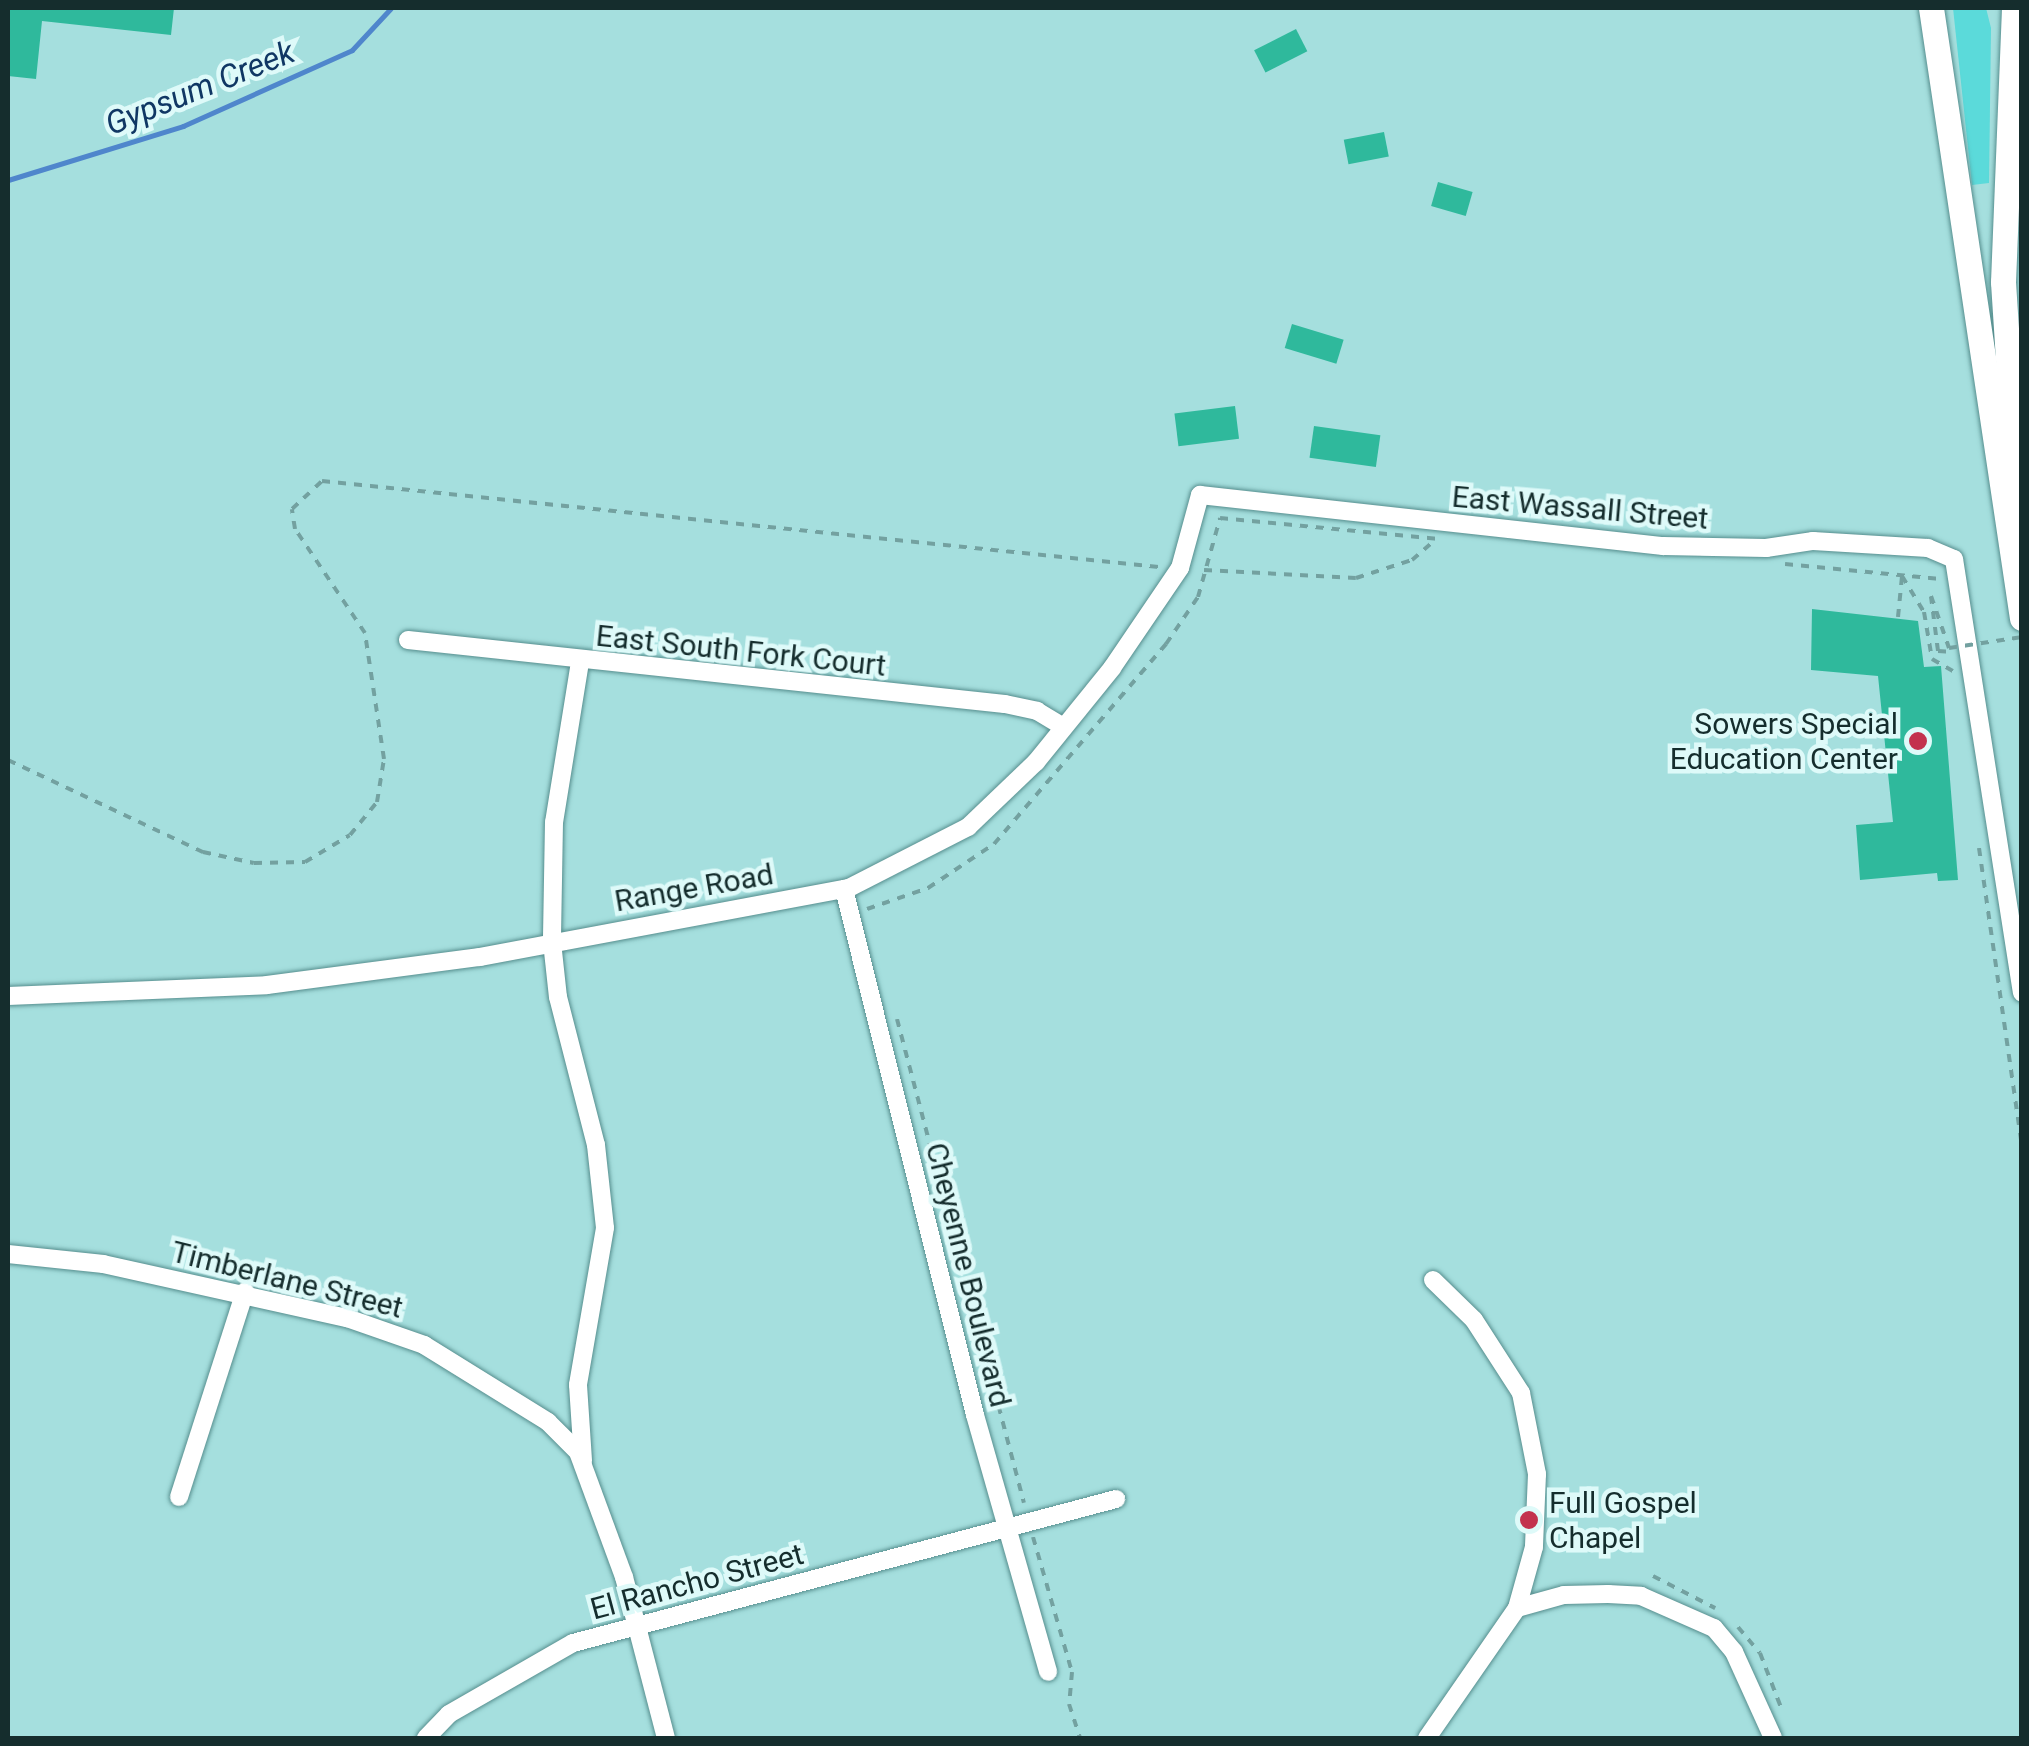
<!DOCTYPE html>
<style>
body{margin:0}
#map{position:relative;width:2029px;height:1746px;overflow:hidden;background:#a5dfde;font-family:Roboto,sans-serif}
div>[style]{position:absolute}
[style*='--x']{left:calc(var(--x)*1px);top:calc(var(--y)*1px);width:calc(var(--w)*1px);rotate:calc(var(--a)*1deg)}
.green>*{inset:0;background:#5bdada}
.stream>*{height:5px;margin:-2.5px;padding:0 2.5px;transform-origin:2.5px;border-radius:2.5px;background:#4f86cc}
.building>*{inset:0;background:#2fb99c;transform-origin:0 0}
.path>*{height:4px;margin-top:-2px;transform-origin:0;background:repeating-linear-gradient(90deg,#73a1a0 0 8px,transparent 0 16px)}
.roads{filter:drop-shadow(0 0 2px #568e8e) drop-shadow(0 0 2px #568e8e)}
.minor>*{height:18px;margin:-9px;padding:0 9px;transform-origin:9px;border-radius:9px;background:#fff}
.highway>*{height:25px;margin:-12.5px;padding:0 12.5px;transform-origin:12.5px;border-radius:12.5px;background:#fff}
.path-bridge>*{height:4px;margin-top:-2px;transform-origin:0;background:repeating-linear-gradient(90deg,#73a1a0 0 8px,transparent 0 16px)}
.dots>*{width:28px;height:28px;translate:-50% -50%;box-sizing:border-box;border:5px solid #defaf9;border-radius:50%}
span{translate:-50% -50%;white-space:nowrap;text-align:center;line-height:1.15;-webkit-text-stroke:9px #defaf9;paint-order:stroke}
.street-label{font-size:30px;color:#152d2d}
.poi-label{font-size:30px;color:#152d2d}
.right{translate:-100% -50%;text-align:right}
.left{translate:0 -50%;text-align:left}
.water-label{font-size:32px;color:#103764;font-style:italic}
.frame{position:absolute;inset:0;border:10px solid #152d2d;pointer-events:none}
</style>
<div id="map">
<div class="green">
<div style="clip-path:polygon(1953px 8px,1986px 8px,1991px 28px,1989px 183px,1972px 185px)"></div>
</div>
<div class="stream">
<div style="--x:8;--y:180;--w:183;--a:-17.1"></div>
<div style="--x:183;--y:126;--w:185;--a:-24.2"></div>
<div style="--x:352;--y:50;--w:57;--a:-47.1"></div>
</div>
<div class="building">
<div style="clip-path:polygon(8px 8px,174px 8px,171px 35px,42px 21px,36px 79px,8px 76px)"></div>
<div style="left:1296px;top:29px;width:25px;height:47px;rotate:63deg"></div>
<div style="left:1384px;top:132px;width:25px;height:41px;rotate:79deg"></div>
<div style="left:1438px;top:182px;width:36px;height:25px;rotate:16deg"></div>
<div style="left:1292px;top:324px;width:54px;height:25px;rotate:17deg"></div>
<div style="left:1235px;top:406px;width:33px;height:61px;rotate:83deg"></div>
<div style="left:1314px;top:426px;width:67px;height:32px;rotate:8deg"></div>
<div style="clip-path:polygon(1812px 609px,1918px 621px,1924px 667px,1941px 666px,1958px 880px,1938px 881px,1937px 873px,1860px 880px,1856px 825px,1893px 822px,1878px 676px,1811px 670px)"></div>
</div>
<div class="path">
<div style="--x:1785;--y:564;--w:156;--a:5.5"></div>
<div style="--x:1204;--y:570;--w:152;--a:3"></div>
<div style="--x:1356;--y:578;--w:59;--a:-17.8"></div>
<div style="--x:1412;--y:560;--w:29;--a:-41"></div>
<div style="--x:1898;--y:617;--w:41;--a:-84.4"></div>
<div style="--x:1902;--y:576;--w:42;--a:58.6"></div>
<div style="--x:1924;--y:612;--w:48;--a:80.3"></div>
<div style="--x:1932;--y:659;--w:24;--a:30"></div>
<div style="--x:1938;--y:651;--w:15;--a:4"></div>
<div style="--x:8;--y:760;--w:216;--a:25.3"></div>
<div style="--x:203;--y:852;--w:52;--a:12.2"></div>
<div style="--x:254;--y:863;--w:51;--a:-1.1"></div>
<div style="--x:305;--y:862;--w:52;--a:-31"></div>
<div style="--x:350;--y:835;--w:43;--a:-50.7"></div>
<div style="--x:377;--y:802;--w:44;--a:-80.8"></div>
<div style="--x:384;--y:759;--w:127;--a:-98.6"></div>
<div style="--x:365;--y:633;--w:125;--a:-123.9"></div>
<div style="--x:295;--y:529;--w:20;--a:-99"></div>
<div style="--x:292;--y:509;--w:41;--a:-43"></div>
<div style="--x:322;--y:481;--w:841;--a:5.87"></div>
<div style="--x:1979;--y:848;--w:300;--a:81.8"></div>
<div style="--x:867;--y:909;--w:65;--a:-19"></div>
<div style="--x:928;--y:888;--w:79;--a:-33.7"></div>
<div style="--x:994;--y:844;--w:264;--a:-49.3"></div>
<div style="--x:1166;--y:644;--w:57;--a:-55.8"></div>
<div style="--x:1198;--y:597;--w:82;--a:-74.4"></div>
<div style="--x:1220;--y:518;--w:220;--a:5.5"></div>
<div style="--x:897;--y:1019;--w:500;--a:75.3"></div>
<div style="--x:1033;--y:1537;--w:141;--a:73.9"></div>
<div style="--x:1072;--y:1672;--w:32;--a:95"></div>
<div style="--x:1069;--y:1704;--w:36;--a:72"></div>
<div style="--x:1653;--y:1576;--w:70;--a:27.3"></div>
<div style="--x:1738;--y:1627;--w:34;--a:50"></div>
<div style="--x:1760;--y:1653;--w:61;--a:68.9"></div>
</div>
<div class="roads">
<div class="minor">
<div style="--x:408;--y:640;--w:600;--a:6.12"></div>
<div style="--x:1005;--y:704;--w:33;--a:12"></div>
<div style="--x:1037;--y:711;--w:31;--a:31"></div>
<div style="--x:580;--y:662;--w:162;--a:99.2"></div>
<div style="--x:554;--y:822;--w:120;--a:91"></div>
<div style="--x:552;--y:942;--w:55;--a:83.8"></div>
<div style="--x:558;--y:997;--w:153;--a:75.6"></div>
<div style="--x:596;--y:1145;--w:83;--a:83.8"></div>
<div style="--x:605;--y:1228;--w:159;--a:99.8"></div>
<div style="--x:578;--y:1385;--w:76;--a:86.2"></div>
<div style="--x:844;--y:889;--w:542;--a:76.02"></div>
<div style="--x:975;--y:1415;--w:267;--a:74.1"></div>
<div style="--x:8;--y:996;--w:259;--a:-2.4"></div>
<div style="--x:267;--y:985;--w:215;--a:-7.5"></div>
<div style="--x:480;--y:957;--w:375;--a:-10.6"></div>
<div style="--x:849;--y:888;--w:134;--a:-27.1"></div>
<div style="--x:968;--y:827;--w:94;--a:-43.7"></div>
<div style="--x:1036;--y:762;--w:121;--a:-51"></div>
<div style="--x:1112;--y:668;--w:121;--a:-55.8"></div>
<div style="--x:1180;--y:568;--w:76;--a:-74.7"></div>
<div style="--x:1200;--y:495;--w:466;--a:6.3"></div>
<div style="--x:1663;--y:546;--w:103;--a:1.1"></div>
<div style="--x:1766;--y:548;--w:48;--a:-8.5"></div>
<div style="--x:1813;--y:541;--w:115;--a:3.5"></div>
<div style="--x:1928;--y:548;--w:28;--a:23"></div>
<div style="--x:1954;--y:559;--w:439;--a:81.1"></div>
<div style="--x:8;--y:1254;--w:96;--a:6"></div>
<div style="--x:103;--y:1264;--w:250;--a:12.5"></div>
<div style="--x:347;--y:1318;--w:82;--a:19.3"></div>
<div style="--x:424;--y:1345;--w:146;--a:31.8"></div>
<div style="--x:548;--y:1422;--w:42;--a:45"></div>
<div style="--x:578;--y:1452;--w:133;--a:69.8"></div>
<div style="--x:624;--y:1577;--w:166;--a:75.4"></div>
<div style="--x:1433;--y:1280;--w:57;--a:44.3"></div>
<div style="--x:1474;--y:1320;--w:87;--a:57.2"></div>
<div style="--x:1521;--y:1393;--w:83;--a:78.8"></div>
<div style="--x:1537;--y:1474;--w:73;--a:92.4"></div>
<div style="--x:1534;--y:1547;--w:63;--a:105.6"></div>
<div style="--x:179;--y:1497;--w:216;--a:-72.2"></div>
<div style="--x:426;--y:1738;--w:33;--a:-46"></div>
<div style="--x:449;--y:1714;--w:143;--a:-29.8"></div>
<div style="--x:573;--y:1643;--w:562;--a:-14.85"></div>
<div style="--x:1427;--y:1738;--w:158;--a:-55.3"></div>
<div style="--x:1517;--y:1608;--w:49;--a:-15.5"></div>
<div style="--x:1564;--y:1595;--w:44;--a:-1.3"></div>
<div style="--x:1608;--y:1594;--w:33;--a:3"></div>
<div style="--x:1641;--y:1596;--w:80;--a:23.7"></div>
<div style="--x:1714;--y:1628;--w:31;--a:50"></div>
<div style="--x:1734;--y:1652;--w:94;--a:65.6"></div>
</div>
<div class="highway">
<div style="--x:1931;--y:8;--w:617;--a:81.52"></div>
<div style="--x:2014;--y:8;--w:274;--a:92.3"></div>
<div style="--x:2003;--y:282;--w:235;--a:86.3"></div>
</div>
</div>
<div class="path-bridge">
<div style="--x:1938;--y:651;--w:55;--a:-97.3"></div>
<div style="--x:1931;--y:596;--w:55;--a:70.9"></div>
<div style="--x:1949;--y:648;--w:74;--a:-8.6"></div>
</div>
<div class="dots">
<div style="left:1918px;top:741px;background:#c3324e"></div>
<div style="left:1529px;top:1520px;background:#c3324e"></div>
</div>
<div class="street-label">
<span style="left:1580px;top:508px;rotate:5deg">East Wassall Street</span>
<span style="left:741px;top:651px;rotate:6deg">East South Fork Court</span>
<span style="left:694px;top:888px;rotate:-10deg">Range Road</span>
<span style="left:968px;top:1275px;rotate:76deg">Cheyenne Boulevard</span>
<span style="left:287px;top:1280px;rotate:14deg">Timberlane Street</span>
<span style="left:697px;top:1582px;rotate:-15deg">El Rancho Street</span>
</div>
<div class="poi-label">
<span class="right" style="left:1898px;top:741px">Sowers Special<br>Education Center</span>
<span class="left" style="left:1549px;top:1520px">Full Gospel<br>Chapel</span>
</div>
<div class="water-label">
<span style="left:200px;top:88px;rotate:-22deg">Gypsum Creek</span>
</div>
<div class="frame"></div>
</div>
